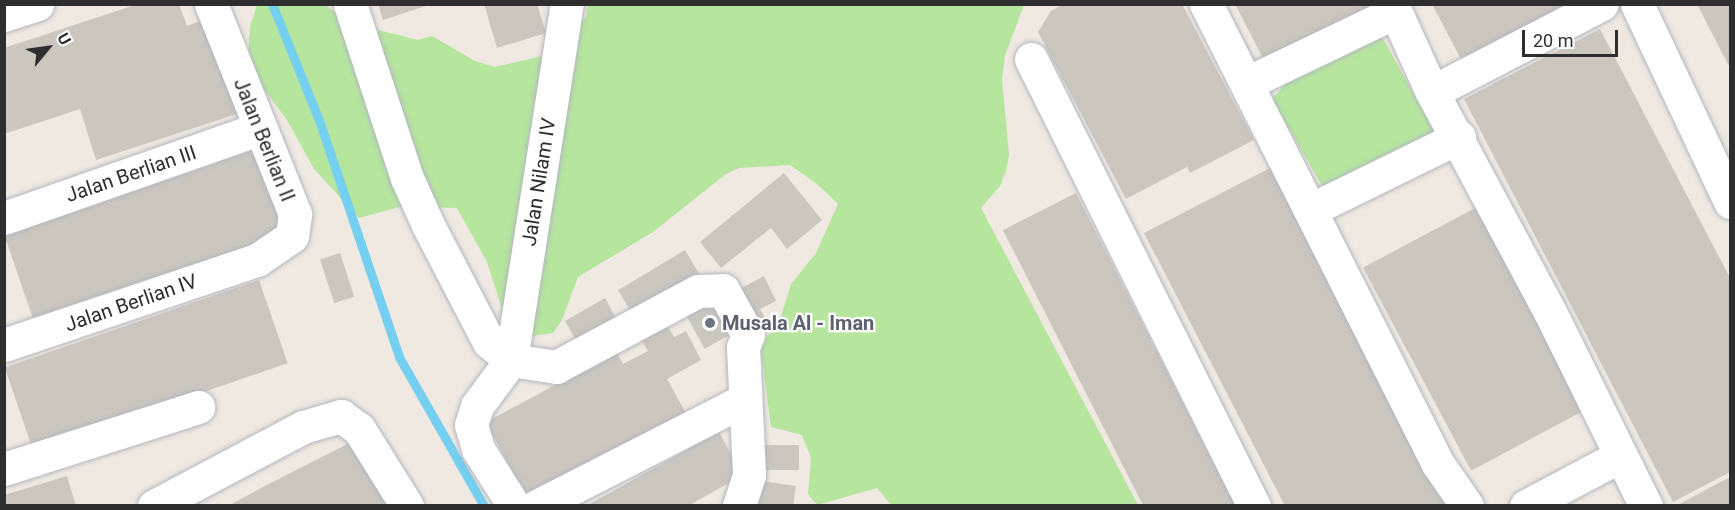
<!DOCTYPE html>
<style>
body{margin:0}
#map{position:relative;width:1735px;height:510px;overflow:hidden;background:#efe9e1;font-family:Roboto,sans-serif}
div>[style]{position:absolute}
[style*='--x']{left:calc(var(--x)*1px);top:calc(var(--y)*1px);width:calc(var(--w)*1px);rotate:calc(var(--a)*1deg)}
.green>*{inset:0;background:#b6e59e}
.stream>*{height:9px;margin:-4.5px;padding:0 4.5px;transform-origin:4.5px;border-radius:4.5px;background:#75cff0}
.building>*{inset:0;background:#cbc7bf;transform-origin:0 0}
.roads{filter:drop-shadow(0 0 2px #b4b7c1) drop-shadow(0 0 2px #b4b7c1)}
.minor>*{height:33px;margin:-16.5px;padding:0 16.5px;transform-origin:16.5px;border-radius:16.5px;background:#fff}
.dots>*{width:16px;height:16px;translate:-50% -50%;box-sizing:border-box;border:3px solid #fff;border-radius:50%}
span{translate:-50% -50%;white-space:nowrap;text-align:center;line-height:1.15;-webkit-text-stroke:4.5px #fff;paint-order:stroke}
.street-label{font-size:20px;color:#2e2e2e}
.worship-label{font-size:20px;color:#5b616d;font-weight:700}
.left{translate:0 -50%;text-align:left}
.frame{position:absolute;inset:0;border:6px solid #2e2e2e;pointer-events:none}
.north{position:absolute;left:18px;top:18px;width:60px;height:60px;-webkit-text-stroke:4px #fff;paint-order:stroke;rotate:61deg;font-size:16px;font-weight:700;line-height:24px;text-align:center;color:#2e2e2e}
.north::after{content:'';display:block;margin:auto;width:21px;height:27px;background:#2e2e2e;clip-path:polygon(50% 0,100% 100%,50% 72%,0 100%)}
.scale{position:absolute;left:1522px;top:30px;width:96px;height:27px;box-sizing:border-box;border:3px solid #2e2e2e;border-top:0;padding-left:8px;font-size:18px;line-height:21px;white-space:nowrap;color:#2e2e2e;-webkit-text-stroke:4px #fff;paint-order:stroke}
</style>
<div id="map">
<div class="green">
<div style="clip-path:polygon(257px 5px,325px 5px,354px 24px,418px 40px,432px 36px,475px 61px,495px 67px,550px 54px,586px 17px,588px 5px,1024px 5px,1005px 56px,1002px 79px,1009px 155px,1006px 171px,1000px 186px,981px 208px,1138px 505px,891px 505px,877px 488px,817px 505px,808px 494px,811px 458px,802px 435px,771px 427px,760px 343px,778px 326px,791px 284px,816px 253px,838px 204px,816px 183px,790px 165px,739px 168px,726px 174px,653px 232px,578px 277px,562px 320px,553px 333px,525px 337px,504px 315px,487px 262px,457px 208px,403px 206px,359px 218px,314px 169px,287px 120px,260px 84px,248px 58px,250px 27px)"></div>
<div style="clip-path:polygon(1381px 35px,1436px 134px,1324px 189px,1272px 99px,1293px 76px)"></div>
</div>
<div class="stream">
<div style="--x:272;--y:4;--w:128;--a:68"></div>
<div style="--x:320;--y:123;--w:247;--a:71.3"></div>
<div style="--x:399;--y:357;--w:172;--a:60.3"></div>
</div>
<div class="building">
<div style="clip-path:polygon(138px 4px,179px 4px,187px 26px,209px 18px,240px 113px,96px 160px,80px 109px,4px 134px,4px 48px)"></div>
<div style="clip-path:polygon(378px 4px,429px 4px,429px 5px,383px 20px)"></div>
<div style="clip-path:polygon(484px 4px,537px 4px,546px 33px,497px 48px)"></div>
<div style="clip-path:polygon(1063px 4px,1182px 4px,1254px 140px,1190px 173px,1187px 167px,1126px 199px,1038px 32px,1051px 11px)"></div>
<div style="clip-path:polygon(1235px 4px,1373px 4px,1268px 68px)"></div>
<div style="clip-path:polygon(1432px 4px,1574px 4px,1463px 63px)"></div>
<div style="clip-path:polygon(1697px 4px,1730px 4px,1730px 68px,1716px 41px)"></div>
<div style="clip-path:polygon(1600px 29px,1730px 278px,1730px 472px,1673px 502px,1464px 99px)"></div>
<div style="left:257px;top:149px;width:89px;height:267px;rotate:71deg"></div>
<div style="clip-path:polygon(1276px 165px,1452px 506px,1285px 506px,1144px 233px)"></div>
<div style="clip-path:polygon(784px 173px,822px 220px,787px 249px,771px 228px,721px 268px,700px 242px)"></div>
<div style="left:1076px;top:193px;width:352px;height:82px;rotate:63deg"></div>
<div style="left:1477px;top:207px;width:230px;height:129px;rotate:62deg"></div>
<div style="left:685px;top:250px;width:35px;height:78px;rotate:59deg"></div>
<div style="left:340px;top:253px;width:46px;height:21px;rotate:72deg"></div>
<div style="clip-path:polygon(764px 276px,776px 301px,760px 309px,765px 318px,748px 325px,732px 293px)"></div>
<div style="left:259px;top:280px;width:88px;height:269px;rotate:71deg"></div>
<div style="clip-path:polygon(605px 298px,616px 318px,579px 345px,565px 321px)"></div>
<div style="left:716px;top:299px;width:38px;height:34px;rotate:61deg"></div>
<div style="clip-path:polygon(667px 325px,674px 337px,686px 331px,701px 360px,667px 379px,688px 417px,529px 502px,486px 422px,617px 352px,623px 364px,648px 351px,641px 339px)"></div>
<div style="clip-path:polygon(719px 432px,743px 475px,688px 506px,586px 506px)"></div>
<div style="clip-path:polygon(359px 438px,393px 506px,228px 506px,259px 489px)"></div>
<div style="left:763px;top:445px;width:36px;height:25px"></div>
<div style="clip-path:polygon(67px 476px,76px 506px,4px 506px,4px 495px)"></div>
<div style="clip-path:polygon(1730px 477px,1730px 506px,1677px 506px,1681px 503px)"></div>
<div style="clip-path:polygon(756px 480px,796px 486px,793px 506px,752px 506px)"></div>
</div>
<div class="roads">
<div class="minor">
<div style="--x:350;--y:4;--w:183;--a:71.9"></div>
<div style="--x:407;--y:178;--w:51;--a:65.9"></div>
<div style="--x:428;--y:225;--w:132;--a:62.5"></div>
<div style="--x:489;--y:342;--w:28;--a:39"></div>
<div style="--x:511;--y:360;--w:46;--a:8.8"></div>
<div style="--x:556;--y:367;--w:161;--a:-28.2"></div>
<div style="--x:698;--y:291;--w:25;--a:-2"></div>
<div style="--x:723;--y:290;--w:51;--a:60.9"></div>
<div style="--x:748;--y:335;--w:13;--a:113"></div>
<div style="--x:743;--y:347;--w:128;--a:87.3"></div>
<div style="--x:749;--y:475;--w:33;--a:108"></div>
<div style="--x:1206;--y:4;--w:515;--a:63.24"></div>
<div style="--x:1438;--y:464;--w:51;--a:55.4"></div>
<div style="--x:1392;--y:4;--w:97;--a:65.6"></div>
<div style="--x:1432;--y:92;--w:247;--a:61.8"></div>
<div style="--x:1549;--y:310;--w:219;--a:63.7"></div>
<div style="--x:1637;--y:4;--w:219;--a:64.8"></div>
<div style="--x:4;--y:15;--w:35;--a:-18"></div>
<div style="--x:1031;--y:59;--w:500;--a:63.5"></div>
<div style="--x:1247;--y:83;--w:164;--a:-25.6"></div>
<div style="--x:1432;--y:92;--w:191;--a:-27.4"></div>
<div style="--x:1310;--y:210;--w:166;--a:-26.1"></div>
<div style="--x:4;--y:218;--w:269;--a:-19.3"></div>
<div style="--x:4;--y:345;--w:267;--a:-18.6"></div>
<div style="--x:257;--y:260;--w:42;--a:-34.4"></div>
<div style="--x:292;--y:236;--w:22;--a:-82"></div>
<div style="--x:295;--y:214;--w:226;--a:-111.8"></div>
<div style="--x:4;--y:469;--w:204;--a:-17.7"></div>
<div style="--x:154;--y:506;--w:169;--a:-27.9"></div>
<div style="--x:303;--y:427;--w:40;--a:-16"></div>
<div style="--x:341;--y:416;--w:22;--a:36"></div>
<div style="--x:359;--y:429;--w:91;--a:58.1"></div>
<div style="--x:514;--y:506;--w:67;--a:-122.3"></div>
<div style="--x:478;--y:449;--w:25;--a:-106"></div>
<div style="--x:471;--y:425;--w:20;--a:-72"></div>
<div style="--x:477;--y:406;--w:57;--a:-53.5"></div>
<div style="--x:511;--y:360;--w:360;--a:-81.1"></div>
<div style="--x:537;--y:506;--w:233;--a:-27.1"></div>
<div style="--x:1526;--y:506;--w:106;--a:-28"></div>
</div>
</div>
<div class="dots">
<div style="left:710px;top:323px;background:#6b7280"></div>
</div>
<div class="street-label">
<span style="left:264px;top:140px;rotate:68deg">Jalan Berlian II</span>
<span style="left:131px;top:174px;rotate:-19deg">Jalan Berlian III</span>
<span style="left:539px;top:182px;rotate:-81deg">Jalan Nilam IV</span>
<span style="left:131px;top:303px;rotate:-19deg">Jalan Berlian IV</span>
</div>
<div class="worship-label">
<span class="left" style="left:722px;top:323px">Musala Al - Iman</span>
</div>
<div class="frame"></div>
<div class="north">U</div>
<div class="scale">20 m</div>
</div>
